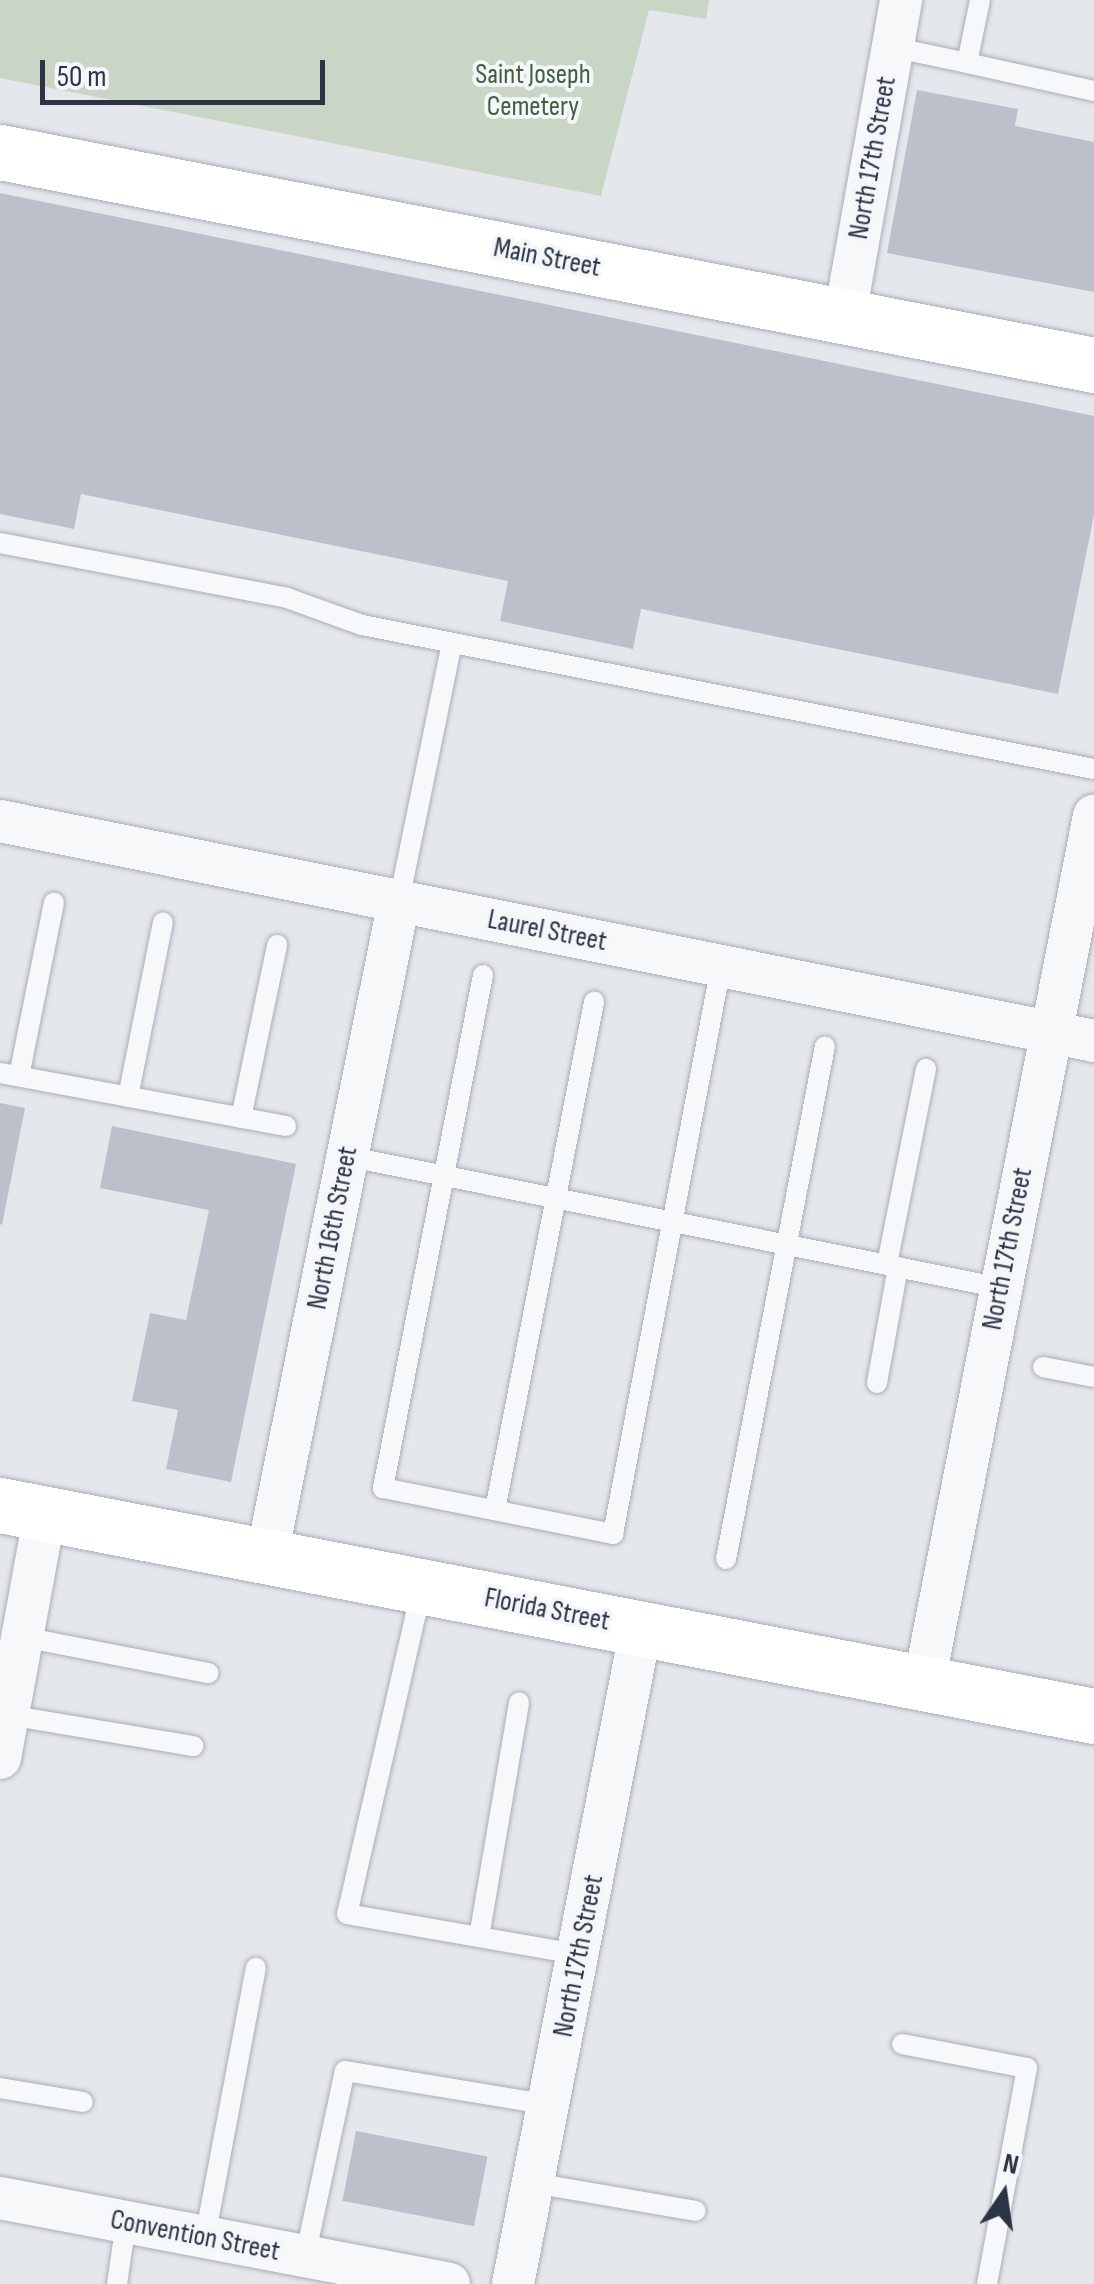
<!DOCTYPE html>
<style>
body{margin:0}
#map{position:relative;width:1094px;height:2284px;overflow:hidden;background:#e4e7ec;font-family:"Sofia Sans Condensed",sans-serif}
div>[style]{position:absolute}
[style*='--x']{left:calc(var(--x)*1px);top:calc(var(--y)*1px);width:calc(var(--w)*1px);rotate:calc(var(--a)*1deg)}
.green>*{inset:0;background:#c9d6c5}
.building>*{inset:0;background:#bbc0ca;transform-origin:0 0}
.roads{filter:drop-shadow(0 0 2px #a9aeb7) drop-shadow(0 0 2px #a9aeb7)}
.lane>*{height:20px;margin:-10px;padding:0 10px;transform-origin:10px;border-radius:10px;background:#f7f8fa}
.street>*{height:42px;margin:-21px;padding:0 21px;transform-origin:21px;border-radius:21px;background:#f7f8fa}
.secondary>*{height:55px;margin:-27.5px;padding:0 27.5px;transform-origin:27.5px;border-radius:27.5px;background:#fff}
span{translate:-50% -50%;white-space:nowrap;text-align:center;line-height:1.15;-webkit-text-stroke:8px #f4f6f9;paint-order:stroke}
.park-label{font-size:28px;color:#3f6138}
.street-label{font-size:28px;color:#2b3445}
.north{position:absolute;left:954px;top:2144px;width:100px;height:100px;-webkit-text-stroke:8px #f4f6f9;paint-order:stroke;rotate:13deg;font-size:28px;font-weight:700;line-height:40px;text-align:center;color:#2b3445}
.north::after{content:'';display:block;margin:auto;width:35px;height:45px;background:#2b3445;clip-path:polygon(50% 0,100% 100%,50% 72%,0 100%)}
.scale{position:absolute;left:40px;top:60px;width:285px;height:45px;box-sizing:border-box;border:5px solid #2b3445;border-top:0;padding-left:12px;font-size:30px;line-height:35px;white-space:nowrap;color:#2b3445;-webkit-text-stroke:8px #f4f6f9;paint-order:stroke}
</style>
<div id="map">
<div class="green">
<div style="clip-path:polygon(0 0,709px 0,706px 19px,649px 10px,601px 196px,0 78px)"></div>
</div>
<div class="building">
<div style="clip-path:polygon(917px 90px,1018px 109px,1015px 126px,1094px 142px,1094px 292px,887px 253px)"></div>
<div style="clip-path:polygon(0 193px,1094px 416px,1094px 515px,1058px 694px,641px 609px,633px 649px,500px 621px,508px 581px,81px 494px,74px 529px,0 514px)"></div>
<div style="clip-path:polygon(0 1103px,25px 1108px,2px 1225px,0 1224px)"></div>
<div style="clip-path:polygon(112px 1126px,296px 1164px,231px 1482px,166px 1469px,178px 1410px,132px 1401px,150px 1313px,186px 1320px,209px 1210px,100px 1188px)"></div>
<div style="left:356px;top:2131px;width:134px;height:71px;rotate:11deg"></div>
</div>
<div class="roads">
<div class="lane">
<div style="--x:892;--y:47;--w:77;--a:12"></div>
<div style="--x:967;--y:63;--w:64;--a:-78.3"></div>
<div style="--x:967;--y:63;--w:130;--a:12.4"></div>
<div style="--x:0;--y:543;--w:292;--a:10.8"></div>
<div style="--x:287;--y:598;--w:80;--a:19.8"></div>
<div style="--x:362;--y:625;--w:746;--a:11.13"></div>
<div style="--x:399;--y:901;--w:263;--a:-78.4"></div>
<div style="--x:483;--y:975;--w:523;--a:101.03"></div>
<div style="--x:383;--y:1488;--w:235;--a:11.3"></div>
<div style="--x:613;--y:1534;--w:578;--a:-79.23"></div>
<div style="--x:0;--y:1073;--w:291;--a:10.5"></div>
<div style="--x:19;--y:1076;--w:177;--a:-78.6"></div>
<div style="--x:128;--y:1097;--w:178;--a:-78.7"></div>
<div style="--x:241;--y:1118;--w:177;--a:-78.2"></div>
<div style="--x:346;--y:1156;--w:668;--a:11.39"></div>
<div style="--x:887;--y:1264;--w:199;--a:-78.7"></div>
<div style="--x:1043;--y:1367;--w:52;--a:11.1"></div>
<div style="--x:877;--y:1383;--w:118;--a:-79.7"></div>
<div style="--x:495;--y:1510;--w:518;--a:-78.97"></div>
<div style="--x:726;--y:1559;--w:522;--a:-79.08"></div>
<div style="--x:422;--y:1587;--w:335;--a:102.9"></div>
<div style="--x:347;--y:1914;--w:238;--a:9.9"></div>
<div style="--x:23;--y:1637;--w:189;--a:11"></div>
<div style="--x:8;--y:1715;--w:188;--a:9.5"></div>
<div style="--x:479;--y:1937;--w:238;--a:-80.3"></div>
<div style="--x:902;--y:2044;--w:127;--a:10.9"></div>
<div style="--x:1027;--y:2068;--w:220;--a:100.5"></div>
<div style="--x:0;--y:2088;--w:84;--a:9.6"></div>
<div style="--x:534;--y:2183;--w:164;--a:9.8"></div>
<div style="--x:205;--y:2237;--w:274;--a:-79.3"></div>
<div style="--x:305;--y:2257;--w:190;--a:-77.9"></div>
<div style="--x:345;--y:2071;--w:208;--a:9.4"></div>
<div style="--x:117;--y:2284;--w:63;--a:-81.7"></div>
</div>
<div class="street">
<div style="--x:845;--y:315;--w:320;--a:-79.9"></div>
<div style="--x:0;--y:821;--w:1116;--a:11.37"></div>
<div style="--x:267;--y:1555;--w:667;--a:-78.59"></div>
<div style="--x:924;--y:1683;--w:884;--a:-78.91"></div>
<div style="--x:0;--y:1758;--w:248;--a:-79.6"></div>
<div style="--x:0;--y:2198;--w:457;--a:10.8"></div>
<div style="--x:513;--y:2284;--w:668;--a:-78.96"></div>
</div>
<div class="secondary">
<div style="--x:0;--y:152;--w:1115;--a:11.02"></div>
<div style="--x:0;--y:1505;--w:1114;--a:10.92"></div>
</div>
</div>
<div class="park-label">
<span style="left:533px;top:91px">Saint Joseph<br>Cemetery</span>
</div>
<div class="street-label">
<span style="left:873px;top:158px;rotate:-80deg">North 17th Street</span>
<span style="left:547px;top:258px;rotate:11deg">Main Street</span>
<span style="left:547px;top:931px;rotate:11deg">Laurel Street</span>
<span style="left:333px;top:1228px;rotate:-79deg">North 16th Street</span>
<span style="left:1008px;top:1249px;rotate:-79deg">North 17th Street</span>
<span style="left:547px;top:1610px;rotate:11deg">Florida Street</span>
<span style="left:579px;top:1956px;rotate:-79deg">North 17th Street</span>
<span style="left:195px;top:2236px;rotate:11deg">Convention Street</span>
</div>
<div class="north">N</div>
<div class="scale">50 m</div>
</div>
